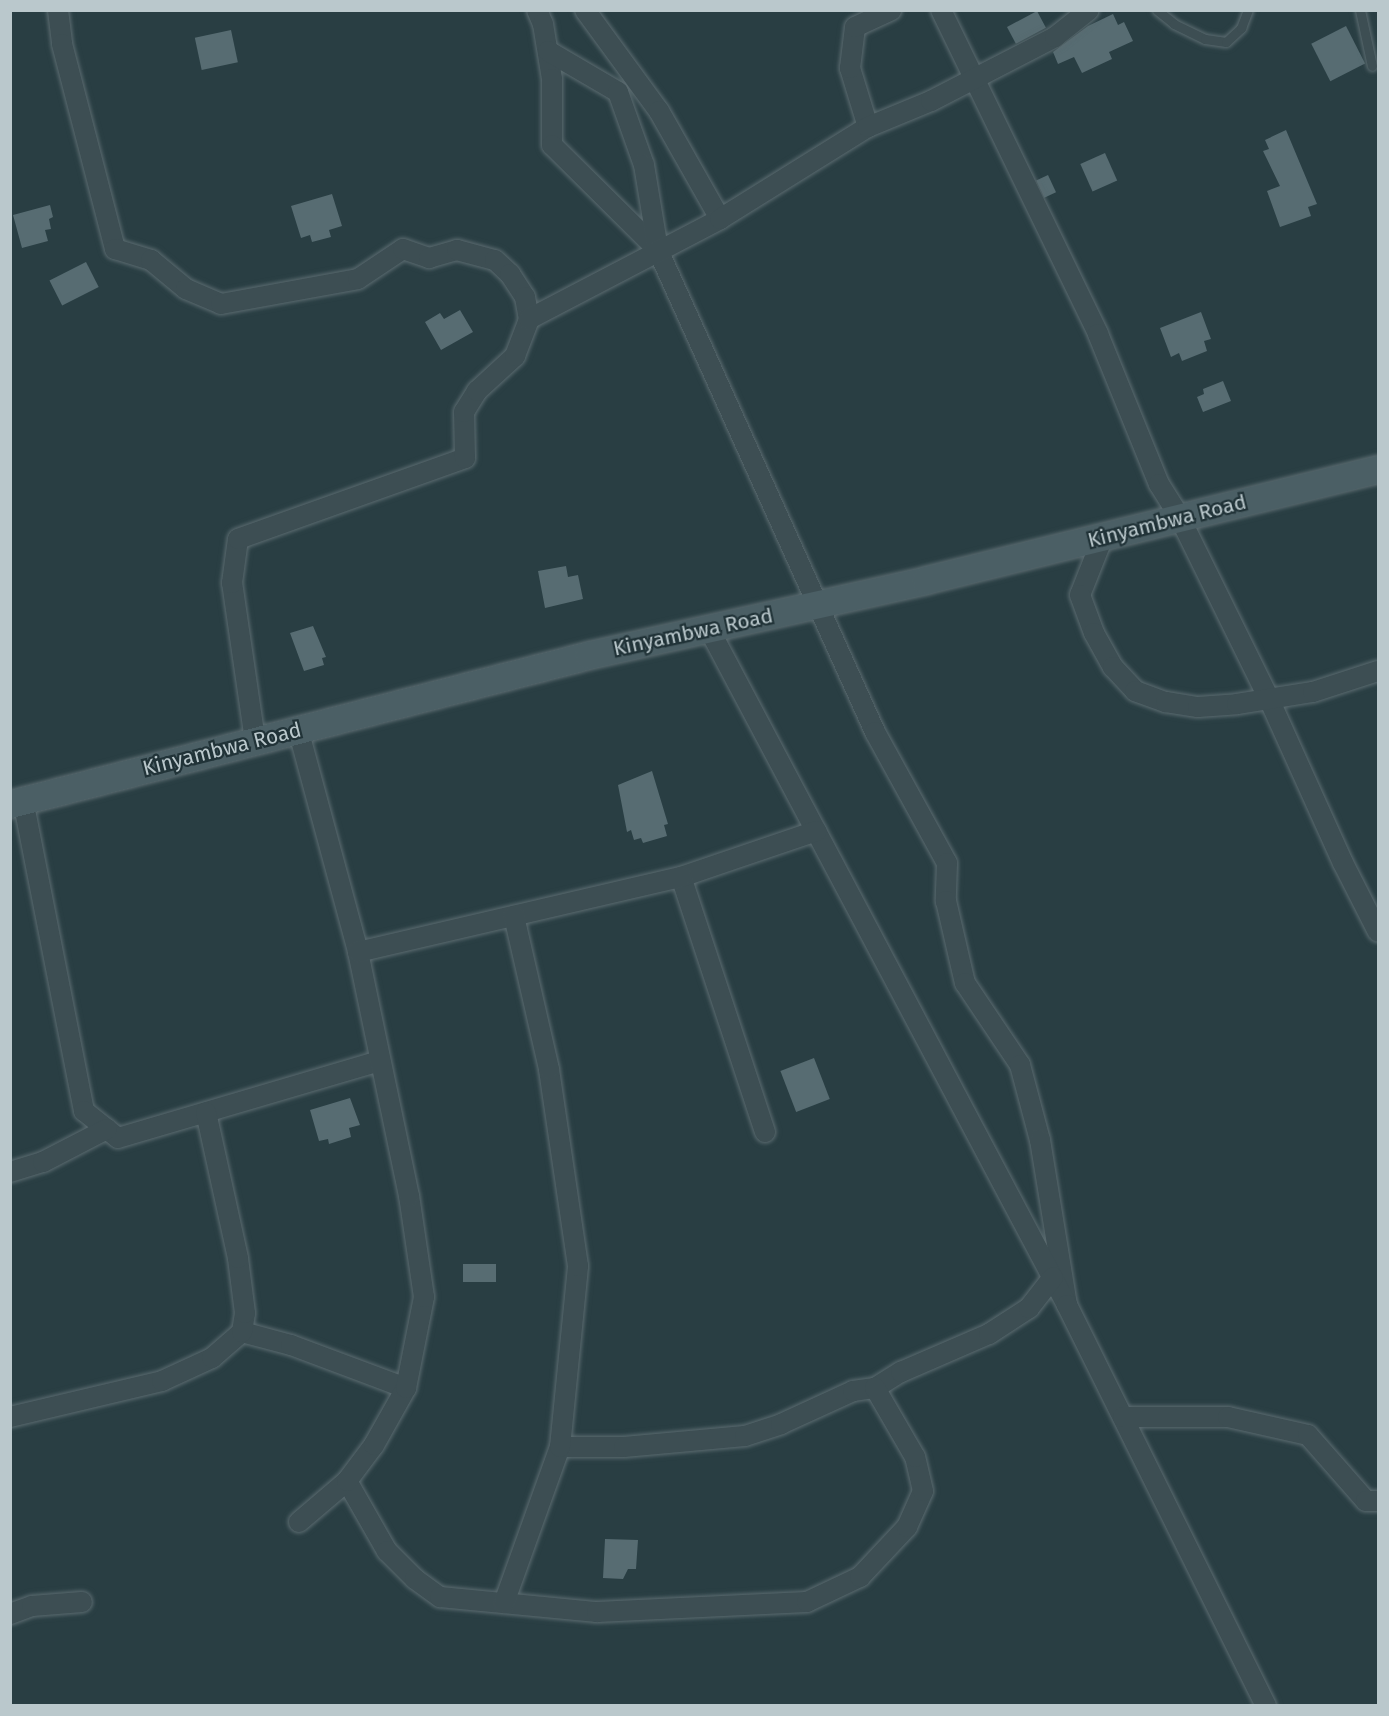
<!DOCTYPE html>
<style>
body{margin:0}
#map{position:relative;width:1389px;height:1716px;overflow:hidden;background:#293e43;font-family:"Fira Sans",sans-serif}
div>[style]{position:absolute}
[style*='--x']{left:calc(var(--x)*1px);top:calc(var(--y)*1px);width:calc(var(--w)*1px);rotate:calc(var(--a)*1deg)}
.building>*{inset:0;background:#576c72;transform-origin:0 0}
.roads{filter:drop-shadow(0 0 2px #5b6b70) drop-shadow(0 0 2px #5b6b70)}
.lane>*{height:9px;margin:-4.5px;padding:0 4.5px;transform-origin:4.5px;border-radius:4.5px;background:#3d4e53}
.street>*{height:20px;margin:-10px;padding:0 10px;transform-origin:10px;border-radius:10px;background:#3d4e53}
.secondary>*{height:27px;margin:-13.5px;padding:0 13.5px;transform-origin:13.5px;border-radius:13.5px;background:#4b5f65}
span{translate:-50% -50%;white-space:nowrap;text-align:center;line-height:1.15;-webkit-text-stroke:4.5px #213338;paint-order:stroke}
.street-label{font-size:21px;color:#bac8cc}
.frame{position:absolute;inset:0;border:12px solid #bac8cc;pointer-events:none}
</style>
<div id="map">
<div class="building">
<div style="left:1037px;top:11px;width:19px;height:34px;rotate:62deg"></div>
<div style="clip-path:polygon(1113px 14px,1118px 25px,1124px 22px,1133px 41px,1109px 52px,1112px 59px,1082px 73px,1074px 57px,1058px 64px,1053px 52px,1088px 26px)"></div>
<div style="left:1346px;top:26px;width:42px;height:39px;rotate:63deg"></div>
<div style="left:231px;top:30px;width:33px;height:37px;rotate:78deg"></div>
<div style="clip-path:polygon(1286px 130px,1317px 204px,1308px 207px,1311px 216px,1280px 227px,1267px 191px,1280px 186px,1263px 151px,1269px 149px,1265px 140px)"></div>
<div style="left:1105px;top:153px;width:30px;height:27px;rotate:66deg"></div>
<div style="left:1048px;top:175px;width:19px;height:13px;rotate:65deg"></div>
<div style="clip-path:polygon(332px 194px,342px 226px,329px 230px,331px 237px,312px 242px,310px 235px,301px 238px,291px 206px)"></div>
<div style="clip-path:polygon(50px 205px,53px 217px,49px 219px,51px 229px,45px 230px,48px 241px,22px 248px,13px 215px)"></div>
<div style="left:86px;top:262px;width:28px;height:41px;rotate:63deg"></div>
<div style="clip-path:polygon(460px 310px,473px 332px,441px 350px,425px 322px,440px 313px,444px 319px)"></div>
<div style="clip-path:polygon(1201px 312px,1211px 339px,1204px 341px,1207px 351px,1182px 361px,1179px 353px,1171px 357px,1160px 328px)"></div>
<div style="clip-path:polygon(1223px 381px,1231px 401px,1203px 412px,1197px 397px,1204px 394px,1203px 389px)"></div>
<div style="clip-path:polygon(566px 566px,568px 577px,578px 575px,583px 599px,545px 608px,538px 571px)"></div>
<div style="clip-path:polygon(313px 626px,326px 657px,322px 658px,324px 665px,304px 671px,290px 633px)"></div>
<div style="clip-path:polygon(652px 771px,668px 824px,664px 825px,667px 836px,643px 843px,641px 838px,634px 840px,631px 830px,627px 832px,618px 785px)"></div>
<div style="left:814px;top:1058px;width:44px;height:36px;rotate:69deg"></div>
<div style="clip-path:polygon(350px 1098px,360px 1125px,349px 1128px,351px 1137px,329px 1144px,328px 1139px,319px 1141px,310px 1110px)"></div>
<div style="left:463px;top:1264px;width:33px;height:18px"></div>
<div style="clip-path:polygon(605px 1539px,638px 1540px,636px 1569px,628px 1569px,623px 1579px,603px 1578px)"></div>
</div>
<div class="roads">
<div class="lane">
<div style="--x:1157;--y:10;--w:22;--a:39"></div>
<div style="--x:1174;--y:24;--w:34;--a:26"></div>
<div style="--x:1205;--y:39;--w:21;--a:8"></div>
<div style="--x:1226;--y:42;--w:21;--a:-43"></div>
<div style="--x:1241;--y:28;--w:19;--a:-69"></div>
<div style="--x:1360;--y:10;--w:57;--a:77.9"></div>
</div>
<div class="street">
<div style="--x:58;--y:10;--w:34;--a:83"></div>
<div style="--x:62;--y:44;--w:212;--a:75.5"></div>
<div style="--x:115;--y:249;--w:38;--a:17"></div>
<div style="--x:151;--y:260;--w:45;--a:39.6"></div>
<div style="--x:186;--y:289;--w:38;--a:23"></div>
<div style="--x:221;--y:304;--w:139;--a:-10.3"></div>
<div style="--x:358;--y:279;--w:54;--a:-33.7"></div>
<div style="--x:403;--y:249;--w:28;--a:19"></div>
<div style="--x:429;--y:258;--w:29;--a:-16"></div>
<div style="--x:457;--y:250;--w:39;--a:15"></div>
<div style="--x:495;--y:260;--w:21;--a:43"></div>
<div style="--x:510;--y:274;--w:27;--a:57"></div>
<div style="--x:525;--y:297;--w:22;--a:80"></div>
<div style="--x:537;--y:10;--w:15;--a:67"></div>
<div style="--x:543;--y:24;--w:56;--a:80.7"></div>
<div style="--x:552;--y:79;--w:66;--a:90"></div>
<div style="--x:552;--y:145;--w:149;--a:44.7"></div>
<div style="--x:658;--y:250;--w:529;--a:65.76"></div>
<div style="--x:875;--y:732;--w:149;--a:61.2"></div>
<div style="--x:947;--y:863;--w:38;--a:92"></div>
<div style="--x:946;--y:901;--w:84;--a:77"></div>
<div style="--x:965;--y:983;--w:99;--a:56.1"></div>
<div style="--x:1020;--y:1065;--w:78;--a:75.1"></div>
<div style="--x:1040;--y:1140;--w:167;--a:80.7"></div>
<div style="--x:585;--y:10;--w:125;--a:53.8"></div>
<div style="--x:659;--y:111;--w:124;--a:60.5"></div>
<div style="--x:941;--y:10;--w:360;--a:64.1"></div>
<div style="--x:1098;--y:334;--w:162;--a:67.9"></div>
<div style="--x:1159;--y:484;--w:40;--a:58"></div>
<div style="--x:1180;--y:518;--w:202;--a:63.8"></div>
<div style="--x:1269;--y:699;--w:180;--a:65.7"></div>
<div style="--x:1343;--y:863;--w:77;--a:63.1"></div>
<div style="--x:548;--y:51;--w:81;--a:30.4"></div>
<div style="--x:618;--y:92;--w:77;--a:70.4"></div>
<div style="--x:644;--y:165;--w:86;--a:80.6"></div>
<div style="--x:868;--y:127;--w:62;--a:-107"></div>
<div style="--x:850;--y:68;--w:41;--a:-83"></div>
<div style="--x:855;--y:27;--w:40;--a:-25"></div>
<div style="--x:1103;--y:537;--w:62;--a:111.6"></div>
<div style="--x:1080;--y:595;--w:40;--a:69.8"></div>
<div style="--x:1094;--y:633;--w:39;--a:61"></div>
<div style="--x:1113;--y:667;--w:33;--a:47"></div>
<div style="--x:1135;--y:691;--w:33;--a:20"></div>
<div style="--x:1166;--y:702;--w:32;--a:9"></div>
<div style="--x:1198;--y:707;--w:39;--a:-4"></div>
<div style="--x:1237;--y:704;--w:77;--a:-9"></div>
<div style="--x:1313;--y:692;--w:68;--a:-17.9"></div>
<div style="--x:709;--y:629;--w:765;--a:62.09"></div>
<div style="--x:1067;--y:1305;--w:448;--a:63.6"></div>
<div style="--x:298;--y:729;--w:231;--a:74.9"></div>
<div style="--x:255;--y:740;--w:159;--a:-98.3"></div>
<div style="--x:232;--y:583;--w:44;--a:-82.2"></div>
<div style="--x:238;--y:539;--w:241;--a:-19.6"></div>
<div style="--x:465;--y:458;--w:46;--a:-91.2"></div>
<div style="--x:464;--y:412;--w:25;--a:-58"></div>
<div style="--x:477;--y:391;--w:52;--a:-42.6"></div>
<div style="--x:515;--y:356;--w:40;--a:-69"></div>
<div style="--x:529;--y:319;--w:216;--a:-27.6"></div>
<div style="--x:720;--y:219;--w:174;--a:-31.9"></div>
<div style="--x:868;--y:127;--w:68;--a:-22.4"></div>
<div style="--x:931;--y:101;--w:140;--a:-27.3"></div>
<div style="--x:1055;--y:37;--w:43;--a:-38.5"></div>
<div style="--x:23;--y:800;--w:317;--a:78.9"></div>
<div style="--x:84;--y:1111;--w:43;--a:38.5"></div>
<div style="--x:118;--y:1138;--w:273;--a:-16.4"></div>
<div style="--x:765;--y:1132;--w:268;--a:-108.2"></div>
<div style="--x:681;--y:877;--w:143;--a:-18.8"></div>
<div style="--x:10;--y:1172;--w:34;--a:-17"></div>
<div style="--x:43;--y:1162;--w:72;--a:-27.3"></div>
<div style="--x:242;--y:1332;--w:51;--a:14.9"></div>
<div style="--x:291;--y:1345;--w:123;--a:20.5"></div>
<div style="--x:10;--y:1417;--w:156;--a:-13.3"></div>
<div style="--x:162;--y:1381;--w:55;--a:-24.7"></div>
<div style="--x:212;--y:1358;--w:40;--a:-41"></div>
<div style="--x:242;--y:1332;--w:19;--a:-81"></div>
<div style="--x:245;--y:1313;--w:55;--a:-97.3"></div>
<div style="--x:238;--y:1258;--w:149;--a:-102.4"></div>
<div style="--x:1123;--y:1417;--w:105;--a:0"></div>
<div style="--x:1228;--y:1417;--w:82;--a:12.7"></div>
<div style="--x:1308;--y:1435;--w:88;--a:48.7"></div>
<div style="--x:1366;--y:1501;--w:12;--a:0"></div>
<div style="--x:560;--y:1447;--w:64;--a:0"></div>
<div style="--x:624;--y:1447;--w:121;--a:-5.2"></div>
<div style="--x:745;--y:1436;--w:38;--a:-18"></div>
<div style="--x:781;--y:1424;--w:79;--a:-24.6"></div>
<div style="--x:853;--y:1391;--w:22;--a:-8"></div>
<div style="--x:875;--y:1388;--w:31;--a:-32"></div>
<div style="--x:901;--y:1372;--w:96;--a:-23.4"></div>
<div style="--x:989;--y:1334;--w:48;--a:-33"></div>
<div style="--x:1029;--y:1308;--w:39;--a:-52"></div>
<div style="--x:347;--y:1481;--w:81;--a:60.3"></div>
<div style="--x:387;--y:1551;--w:40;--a:45"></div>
<div style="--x:415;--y:1579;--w:31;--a:36"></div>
<div style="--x:440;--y:1597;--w:158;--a:5.5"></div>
<div style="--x:597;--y:1612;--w:210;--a:-2.7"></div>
<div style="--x:807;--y:1602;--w:59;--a:-25.3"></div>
<div style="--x:860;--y:1577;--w:69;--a:-46.8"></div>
<div style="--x:907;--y:1527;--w:39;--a:-66"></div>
<div style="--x:923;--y:1491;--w:35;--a:-103"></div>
<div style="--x:915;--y:1457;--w:80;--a:-120.1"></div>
<div style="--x:299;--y:1522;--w:63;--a:-40.5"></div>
<div style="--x:347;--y:1481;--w:45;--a:-53.1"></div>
<div style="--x:374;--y:1445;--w:65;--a:-60.7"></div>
<div style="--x:406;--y:1388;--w:93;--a:-78.8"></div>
<div style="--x:424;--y:1297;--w:102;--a:-98.4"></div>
<div style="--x:409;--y:1196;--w:249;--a:-101.8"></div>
<div style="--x:358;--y:952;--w:332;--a:-13.1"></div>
<div style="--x:504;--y:1603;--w:166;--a:-70.3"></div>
<div style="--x:560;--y:1447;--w:182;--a:-84.3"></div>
<div style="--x:578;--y:1266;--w:199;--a:-98.4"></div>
<div style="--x:549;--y:1069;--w:157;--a:-102.9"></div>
<div style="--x:10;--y:1614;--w:23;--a:-20"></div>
<div style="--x:32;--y:1606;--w:50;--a:-4.6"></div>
</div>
<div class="secondary">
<div style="--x:10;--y:804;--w:598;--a:-14.43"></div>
<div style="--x:589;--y:655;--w:345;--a:-12.5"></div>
<div style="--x:926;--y:580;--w:465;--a:-13.8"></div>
</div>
</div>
<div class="street-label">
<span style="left:1167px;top:521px;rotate:-14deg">Kinyambwa Road</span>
<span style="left:693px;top:632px;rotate:-12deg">Kinyambwa Road</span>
<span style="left:222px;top:749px;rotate:-14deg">Kinyambwa Road</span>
</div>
<div class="frame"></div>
</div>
